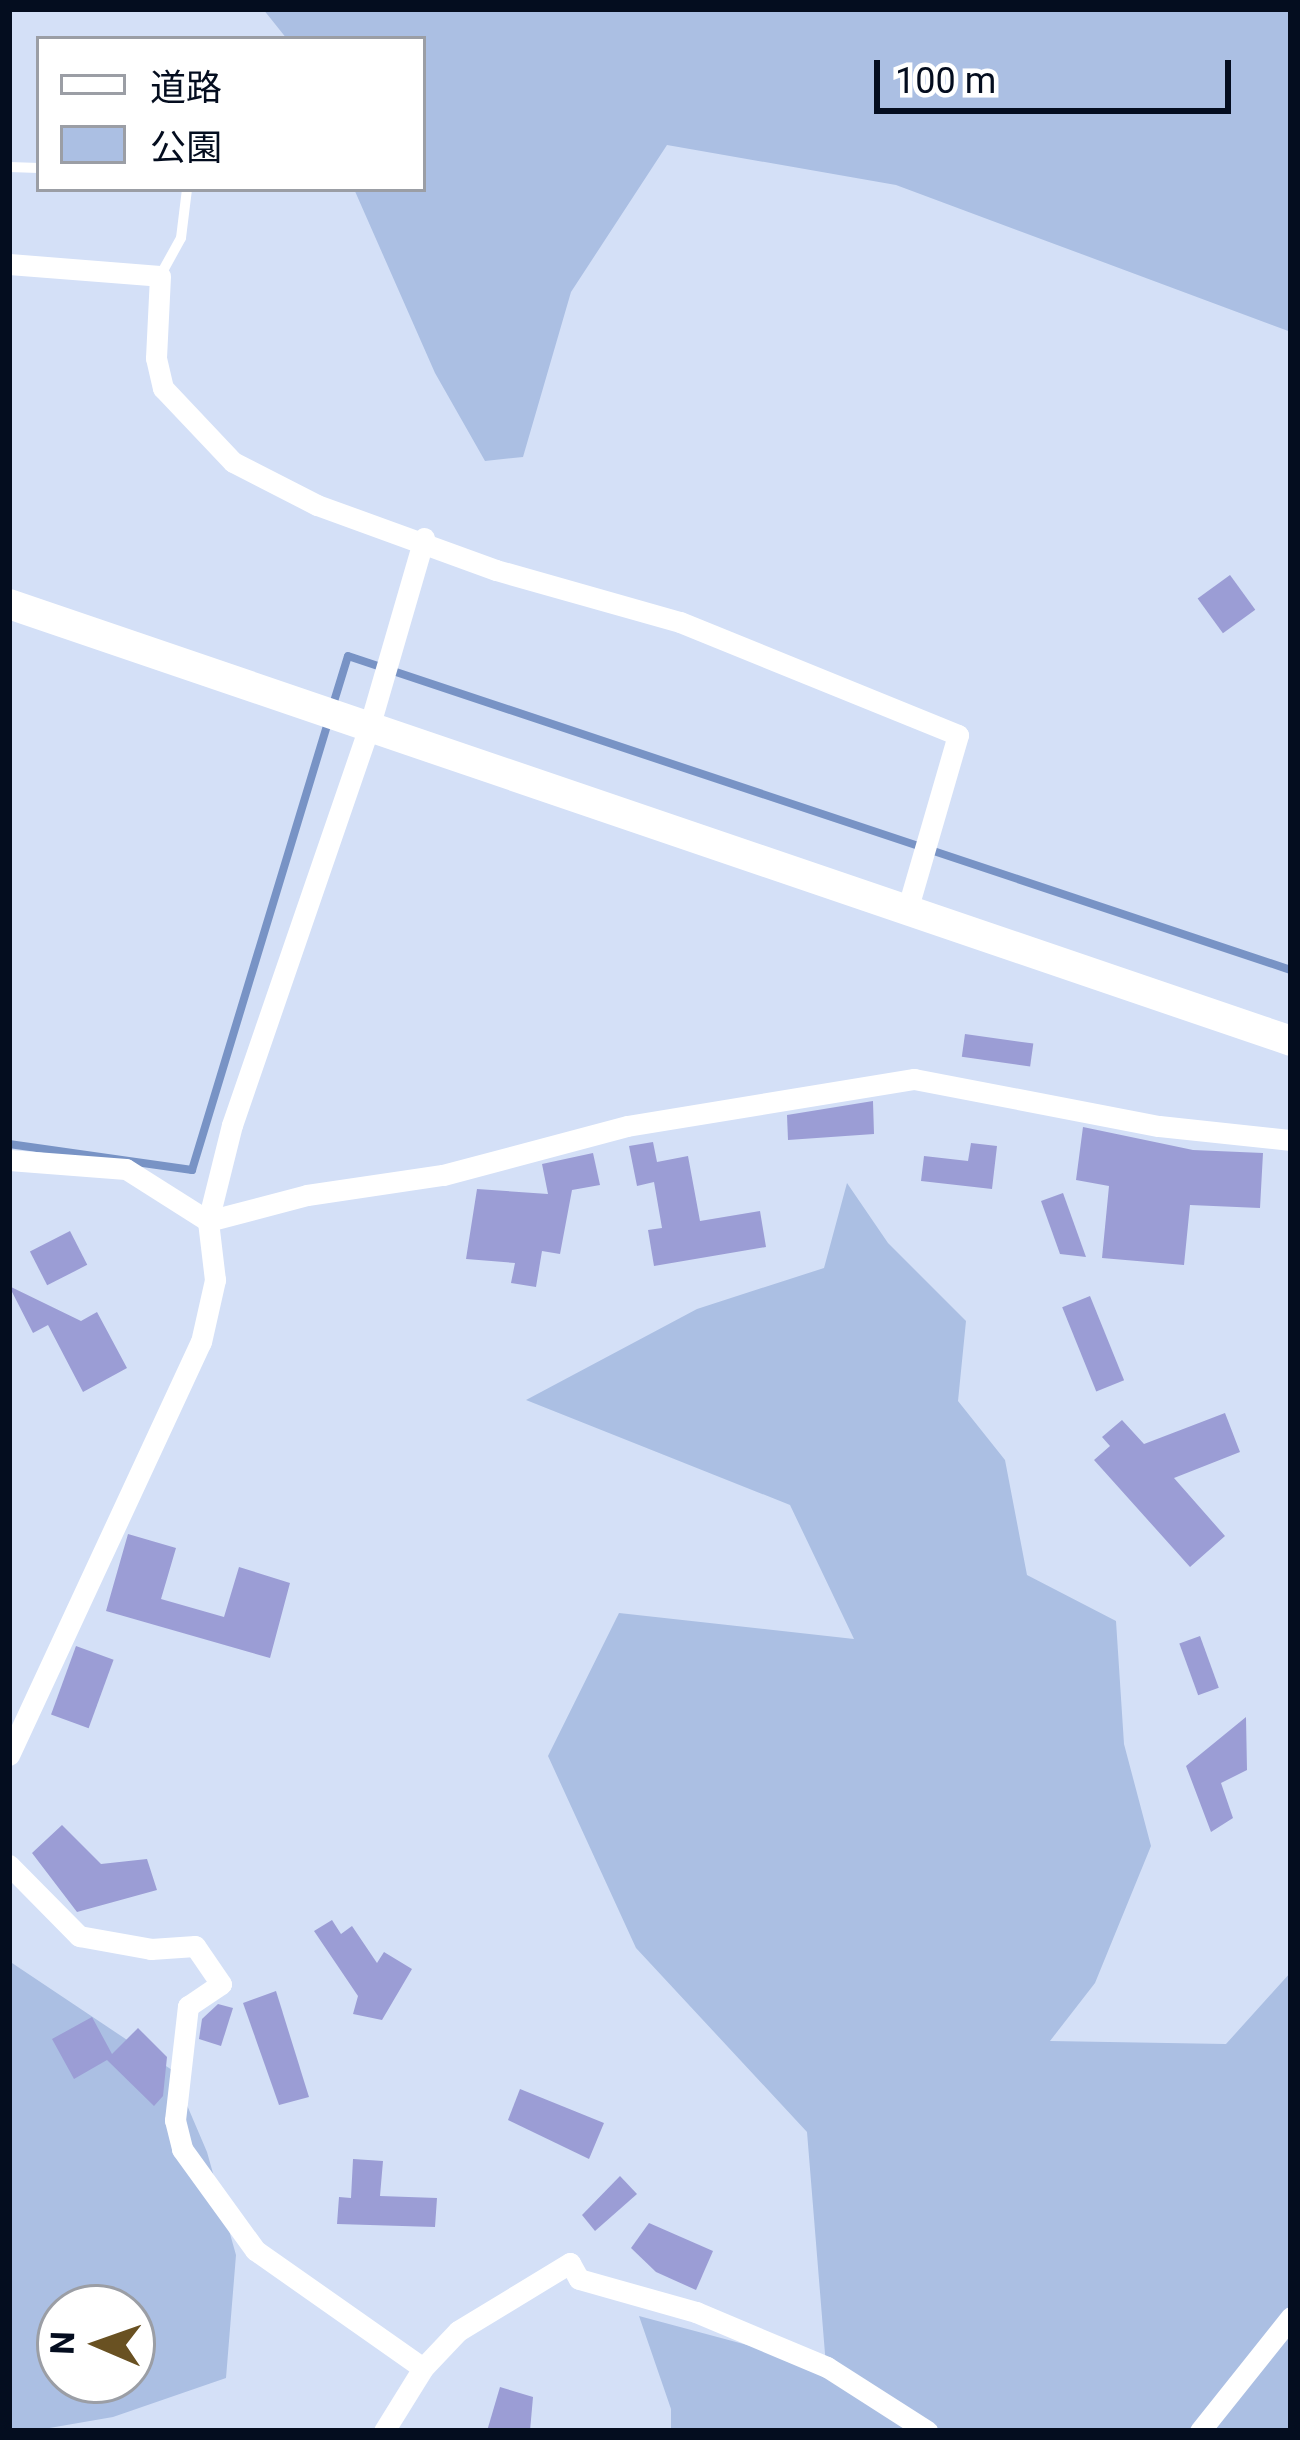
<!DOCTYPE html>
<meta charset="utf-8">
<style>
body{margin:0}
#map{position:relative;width:1300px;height:2440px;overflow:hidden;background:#d4e0f7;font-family:Roboto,"Noto Sans JP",sans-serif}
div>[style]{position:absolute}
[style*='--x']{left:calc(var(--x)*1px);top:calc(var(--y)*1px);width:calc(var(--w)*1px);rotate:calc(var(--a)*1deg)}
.green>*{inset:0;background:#abbfe3}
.stream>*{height:8px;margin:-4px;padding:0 4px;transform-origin:4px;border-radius:4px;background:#7893c5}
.building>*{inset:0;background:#9b9dd5;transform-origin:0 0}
.lane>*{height:10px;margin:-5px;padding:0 5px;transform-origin:5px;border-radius:5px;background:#fff}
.street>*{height:21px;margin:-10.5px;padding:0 10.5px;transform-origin:10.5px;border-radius:10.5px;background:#fff}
.secondary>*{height:30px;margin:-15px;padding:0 15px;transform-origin:15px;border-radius:15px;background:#fff}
span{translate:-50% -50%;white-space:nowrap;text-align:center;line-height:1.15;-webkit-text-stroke:12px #fff;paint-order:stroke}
.frame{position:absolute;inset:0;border:12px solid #040d1f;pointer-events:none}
.legend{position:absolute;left:36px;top:36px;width:390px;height:156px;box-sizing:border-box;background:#fff;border:3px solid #9b9ea5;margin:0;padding:15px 21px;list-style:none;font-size:36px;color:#040d1f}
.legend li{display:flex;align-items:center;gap:24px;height:60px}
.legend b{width:60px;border:3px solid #9b9ea5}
.north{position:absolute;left:36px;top:2284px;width:120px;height:120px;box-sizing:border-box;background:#fff;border:3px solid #9b9ea5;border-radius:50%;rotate:272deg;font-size:33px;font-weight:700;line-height:48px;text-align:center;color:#040d1f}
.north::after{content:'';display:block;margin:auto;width:42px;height:54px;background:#695122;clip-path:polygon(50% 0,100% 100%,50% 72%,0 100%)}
.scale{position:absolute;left:874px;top:60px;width:357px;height:54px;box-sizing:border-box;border:6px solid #040d1f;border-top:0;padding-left:15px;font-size:36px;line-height:42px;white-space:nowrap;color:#040d1f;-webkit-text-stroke:9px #fff;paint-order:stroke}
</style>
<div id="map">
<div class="green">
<div style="clip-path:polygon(263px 9px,1291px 9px,1291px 332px,896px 185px,667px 145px,571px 292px,523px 457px,485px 461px,435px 373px,354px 189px,423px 189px,423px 39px,287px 39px)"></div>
<div style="clip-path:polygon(847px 1183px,888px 1243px,966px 1321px,958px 1401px,1005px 1460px,1027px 1575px,1116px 1621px,1124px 1744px,1151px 1846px,1095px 1983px,1050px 2041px,1226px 2044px,1291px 1972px,1291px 2431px,671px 2431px,671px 2409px,639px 2316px,826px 2366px,807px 2132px,636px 1948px,548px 1756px,619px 1613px,854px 1639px,790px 1505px,526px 1400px,697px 1309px,824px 1268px)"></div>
<div style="clip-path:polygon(evenodd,9px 1961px,172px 2070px,207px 2152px,236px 2255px,226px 2378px,113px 2417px,32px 2431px,9px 2431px,9px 1961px,60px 2308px,132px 2308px,132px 2380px,60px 2380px,60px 2308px)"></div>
</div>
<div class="stream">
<div style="--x:332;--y:708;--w:54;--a:-72.9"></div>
<div style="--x:348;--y:656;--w:994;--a:18.42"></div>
<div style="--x:9;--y:1144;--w:185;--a:8.1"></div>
<div style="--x:192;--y:1170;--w:467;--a:-73.1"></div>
</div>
<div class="building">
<div style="left:1230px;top:575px;width:43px;height:40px;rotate:54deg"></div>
<div style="left:965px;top:1034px;width:69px;height:23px;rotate:8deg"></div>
<div style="clip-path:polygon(873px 1101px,874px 1134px,788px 1140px,787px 1115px)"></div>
<div style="clip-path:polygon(1083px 1127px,1193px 1150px,1263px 1153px,1260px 1208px,1190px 1205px,1184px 1265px,1102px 1258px,1109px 1186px,1076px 1180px)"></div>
<div style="clip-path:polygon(653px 1142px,657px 1162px,688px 1156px,700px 1221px,760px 1211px,766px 1247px,654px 1266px,648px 1230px,662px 1228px,654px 1182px,637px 1186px,629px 1146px)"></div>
<div style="clip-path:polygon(971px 1143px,997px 1146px,992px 1189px,921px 1181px,924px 1156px,968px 1161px)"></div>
<div style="clip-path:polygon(593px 1153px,600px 1185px,572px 1190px,560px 1254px,542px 1251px,536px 1287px,511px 1283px,515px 1263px,466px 1259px,477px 1189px,548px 1194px,542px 1164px)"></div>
<div style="clip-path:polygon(1063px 1193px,1086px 1257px,1060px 1254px,1041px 1201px)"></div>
<div style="left:70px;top:1231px;width:38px;height:45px;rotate:63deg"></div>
<div style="clip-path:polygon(9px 1286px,81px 1321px,97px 1312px,127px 1368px,83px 1392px,48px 1325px,33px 1333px)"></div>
<div style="left:1090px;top:1296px;width:91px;height:30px;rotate:68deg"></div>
<div style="clip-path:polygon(1225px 1413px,1240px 1452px,1174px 1478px,1225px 1536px,1190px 1567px,1094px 1460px,1110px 1446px,1102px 1437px,1122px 1420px,1144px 1444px)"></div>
<div style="clip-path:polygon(128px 1534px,176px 1548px,161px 1599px,224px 1617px,239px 1567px,290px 1583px,270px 1658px,106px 1611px)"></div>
<div style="left:1200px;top:1636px;width:55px;height:22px;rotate:70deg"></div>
<div style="left:76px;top:1646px;width:40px;height:73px;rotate:20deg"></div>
<div style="clip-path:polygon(1246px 1717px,1247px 1770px,1221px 1783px,1233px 1818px,1211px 1832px,1186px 1766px)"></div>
<div style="clip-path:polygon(62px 1825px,101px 1864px,147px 1859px,157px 1890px,77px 1912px,32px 1853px)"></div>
<div style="clip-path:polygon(332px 1920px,341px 1934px,352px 1926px,377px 1963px,384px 1952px,412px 1969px,382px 2020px,353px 2014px,358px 1996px,314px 1931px)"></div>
<div style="clip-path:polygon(276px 1991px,309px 2097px,279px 2105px,243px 2003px)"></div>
<div style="clip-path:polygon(218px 2004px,233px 2008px,221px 2046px,199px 2039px,202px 2019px)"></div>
<div style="clip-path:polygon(92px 2017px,112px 2054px,138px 2028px,167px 2057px,163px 2096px,154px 2106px,107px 2060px,74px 2079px,52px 2039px)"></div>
<div style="clip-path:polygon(520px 2089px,604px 2123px,589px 2159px,508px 2120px)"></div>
<div style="clip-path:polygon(353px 2159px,383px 2161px,380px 2196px,437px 2198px,435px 2227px,337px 2224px,339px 2197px,351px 2198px)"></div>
<div style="clip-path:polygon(620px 2176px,637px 2194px,595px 2231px,582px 2215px)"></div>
<div style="clip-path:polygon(649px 2223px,713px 2251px,696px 2290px,656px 2272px,631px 2248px)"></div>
<div style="clip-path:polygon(500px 2387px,533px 2397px,530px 2431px,487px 2431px)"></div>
</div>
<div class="lane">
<div style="--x:9;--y:167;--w:30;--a:2"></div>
<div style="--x:160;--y:276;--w:43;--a:-61.1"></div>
<div style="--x:181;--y:238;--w:49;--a:-83"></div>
</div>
<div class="street">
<div style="--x:9;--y:264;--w:151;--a:4.5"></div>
<div style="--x:160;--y:276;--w:82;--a:92.8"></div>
<div style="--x:156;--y:358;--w:31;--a:77"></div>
<div style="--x:163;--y:388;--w:102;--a:46.6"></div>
<div style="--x:233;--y:462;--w:94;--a:27.1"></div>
<div style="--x:317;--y:505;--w:190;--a:20"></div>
<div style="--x:496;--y:570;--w:191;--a:15.8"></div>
<div style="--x:680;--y:622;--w:300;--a:22.1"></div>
<div style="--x:958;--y:735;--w:182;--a:106.2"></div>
<div style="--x:9;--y:1160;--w:117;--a:4.4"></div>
<div style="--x:126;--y:1169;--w:97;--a:32.4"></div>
<div style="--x:208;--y:1221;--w:102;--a:-14.7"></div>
<div style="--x:307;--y:1195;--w:137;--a:-8.4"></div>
<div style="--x:443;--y:1175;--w:190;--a:-14.9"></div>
<div style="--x:627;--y:1126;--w:291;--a:-9.3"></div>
<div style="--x:914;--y:1079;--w:249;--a:10.9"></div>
<div style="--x:1159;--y:1126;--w:133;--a:6.1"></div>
<div style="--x:9;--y:1755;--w:455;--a:-65.1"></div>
<div style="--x:201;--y:1342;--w:64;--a:-77.3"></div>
<div style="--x:215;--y:1280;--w:59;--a:-96.8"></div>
<div style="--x:208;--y:1221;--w:99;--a:-76"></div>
<div style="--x:232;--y:1125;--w:417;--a:-71"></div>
<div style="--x:368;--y:731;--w:201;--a:-73.8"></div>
<div style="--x:9;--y:1865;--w:100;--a:45.4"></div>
<div style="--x:79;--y:1936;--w:73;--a:10.2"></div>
<div style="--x:151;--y:1949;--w:44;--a:-3.9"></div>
<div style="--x:195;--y:1946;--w:46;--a:55.6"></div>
<div style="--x:221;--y:1984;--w:40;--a:146"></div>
<div style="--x:188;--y:2006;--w:115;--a:96.5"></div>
<div style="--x:175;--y:2120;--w:30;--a:76"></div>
<div style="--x:182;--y:2149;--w:125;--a:54.1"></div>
<div style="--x:255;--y:2250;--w:205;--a:35.1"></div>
<div style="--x:384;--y:2431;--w:74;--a:-58.2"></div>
<div style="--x:423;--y:2368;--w:51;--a:-46.6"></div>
<div style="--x:458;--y:2331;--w:131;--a:-31.3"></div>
<div style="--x:570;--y:2263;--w:18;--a:61"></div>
<div style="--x:579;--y:2279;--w:122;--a:15.8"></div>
<div style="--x:696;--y:2312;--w:142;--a:22.8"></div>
<div style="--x:827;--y:2367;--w:119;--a:32.6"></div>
<div style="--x:1200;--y:2431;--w:146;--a:-51.4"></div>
</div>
<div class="secondary">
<div style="--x:9;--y:604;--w:1354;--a:18.82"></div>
</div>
<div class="frame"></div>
<ul class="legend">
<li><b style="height:15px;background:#fff"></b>道路</li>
<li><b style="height:33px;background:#abbfe3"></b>公園</li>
</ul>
<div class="north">N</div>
<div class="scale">100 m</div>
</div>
